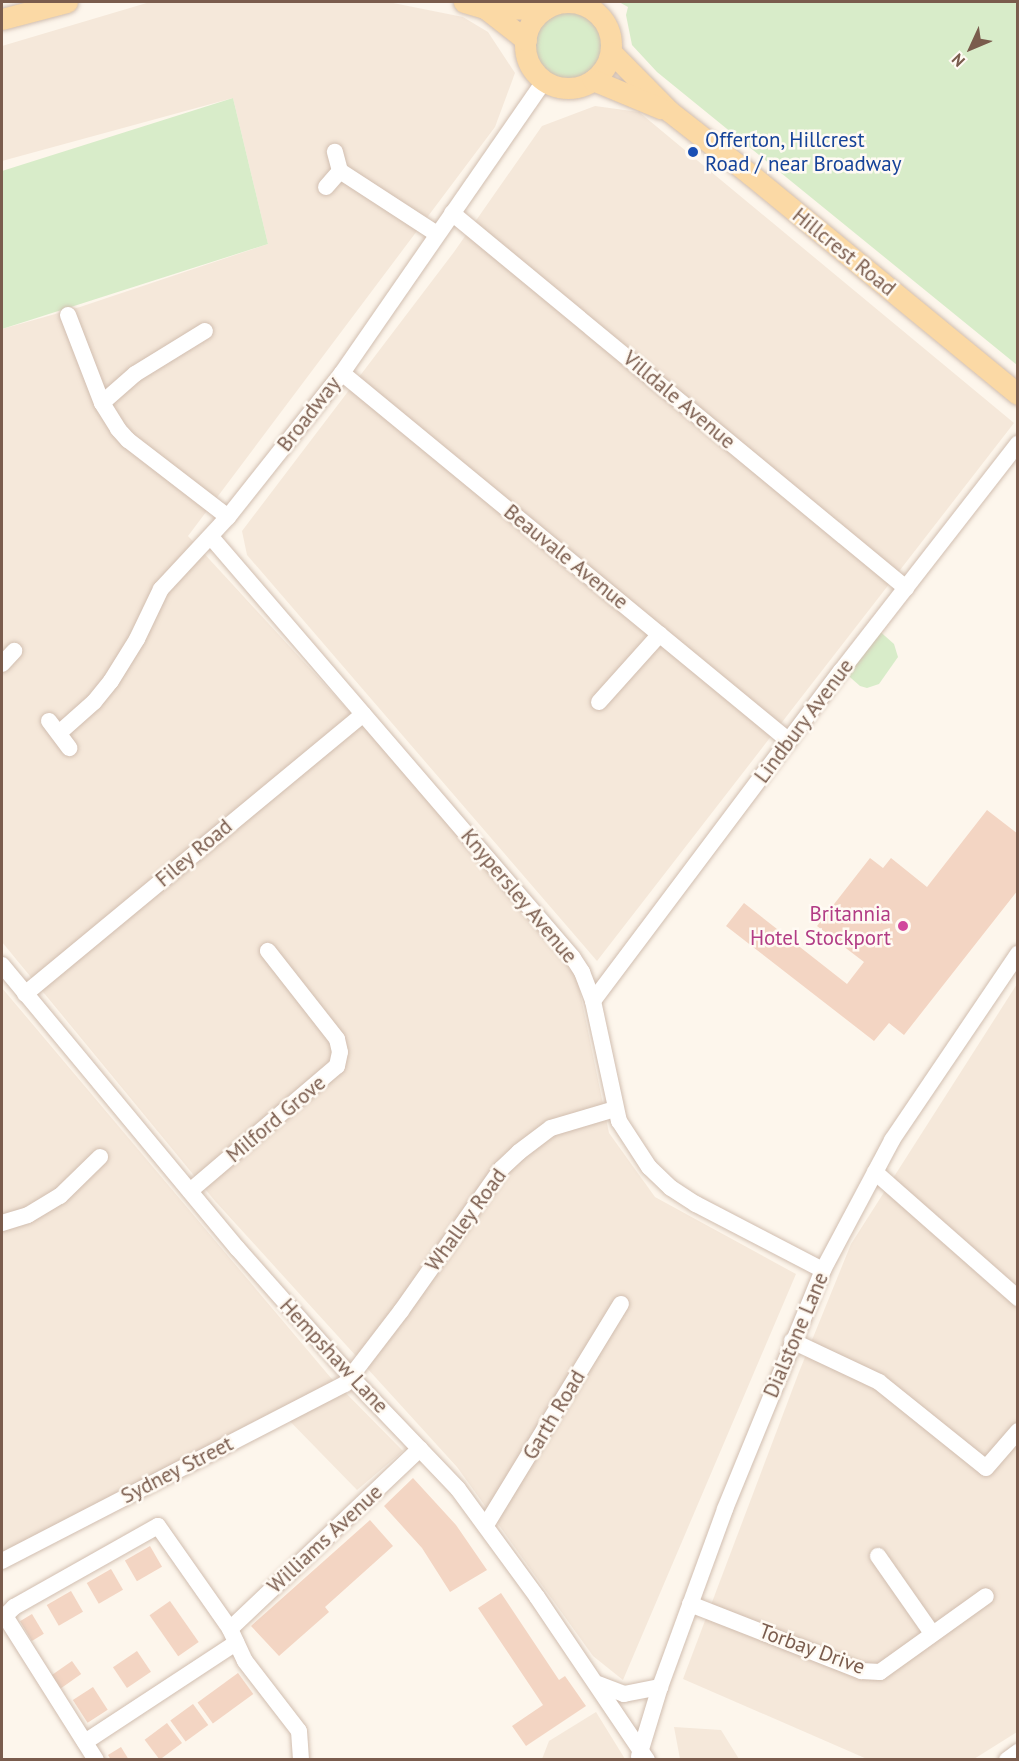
<!DOCTYPE html>
<style>
body{margin:0}
#map{position:relative;width:1019px;height:1761px;overflow:hidden;background:#fdf6ec;font-family:"PT Sans",sans-serif}
div>[style]{position:absolute}
[style*='--x']{left:calc(var(--x)*1px);top:calc(var(--y)*1px);width:calc(var(--w)*1px);rotate:calc(var(--a)*1deg)}
.residential>*{inset:0;background:#f5e8da}
.green>*{inset:0;background:#d8ecc9}
.round{border-radius:50%}
.building>*{inset:0;background:#f3d5c3;transform-origin:0 0}
.roads{filter:drop-shadow(0 0 2px #d1beb0) drop-shadow(0 0 2px #d1beb0)}
.minor>*{height:16px;margin:-8px;padding:0 8px;transform-origin:8px;border-radius:8px;background:#fff}
.major>*{height:21px;margin:-10.5px;padding:0 10.5px;transform-origin:10.5px;border-radius:10.5px;background:#fbd9a5}
.major>.ring{margin:-10.5px;padding:0;box-sizing:content-box;background:none;border:21px solid #fbd9a5;border-radius:50%}
.dots>*{width:16px;height:16px;translate:-50% -50%;box-sizing:border-box;border:3px solid #fffaf3;border-radius:50%}
span{translate:-50% -50%;white-space:nowrap;text-align:center;line-height:1.15;-webkit-text-stroke:5px #fffaf3;paint-order:stroke}
.transit-label{font-size:21px;color:#164399}
.left{translate:0 -50%;text-align:left}
.street-label{font-size:21px;color:#7a5c4d}
.hotel-label{font-size:21px;color:#b23c85}
.right{translate:-100% -50%;text-align:right}
.frame{position:absolute;inset:0;border:3px solid #7a5c4d;pointer-events:none}
.north{position:absolute;left:941px;top:18px;width:60px;height:60px;-webkit-text-stroke:4px #fffaf3;paint-order:stroke;rotate:226deg;font-size:16px;font-weight:700;line-height:24px;text-align:center;color:#7a5c4d}
.north::after{content:'';display:block;margin:auto;width:21px;height:27px;background:#7a5c4d;clip-path:polygon(50% 0,100% 100%,50% 72%,0 100%)}
</style>
<div id="map">
<div class="residential">
<div style="clip-path:polygon(150px 2px,388px 2px,463px 17px,488px 32px,515px 73px,495px 127px,188px 536px,555px 935px,573px 958px,609px 1133px,655px 1197px,796px 1274px,623px 1680px,593px 1656px,457px 1467px,215px 1201px,2px 942px,2px 329px,80px 307px,268px 244px,233px 98px,2px 161px,2px 46px)"></div>
<div style="clip-path:polygon(595px 106px,639px 112px,1014px 423px,597px 961px,247px 555px,242px 531px,454px 252px,542px 126px)"></div>
<div style="clip-path:polygon(1017px 984px,1017px 1732px,974px 1759px,867px 1759px,683px 1679px,799px 1372px,851px 1244px)"></div>
<div style="clip-path:polygon(2px 988px,331px 1378px,403px 1451px,357px 1490px,278px 1409px,2px 1553px)"></div>
<div style="clip-path:polygon(596px 1712px,625px 1759px,542px 1759px,549px 1741px)"></div>
<div style="clip-path:polygon(674px 1727px,721px 1730px,739px 1759px,680px 1759px)"></div>
</div>
<div class="green">
<div style="clip-path:polygon(619px 2px,1017px 2px,1017px 365px,657px 72px,632px 45px,626px 15px,628px 7px)"></div>
<div class="round" style="left:526px;top:3px;width:84px;height:84px"></div>
<div style="clip-path:polygon(233px 98px,268px 244px,2px 329px,2px 171px)"></div>
<div style="clip-path:polygon(876px 628px,894px 644px,898px 657px,879px 684px,867px 688px,860px 686px,843px 671px)"></div>
</div>
<div class="building">
<div style="clip-path:polygon(987px 810px,1018px 834px,1018px 890px,904px 1035px,889px 1023px,874px 1041px,726px 926px,744px 903px,847px 984px,864px 962px,817px 926px,870px 858px,883px 868px,891px 858px,927px 887px)"></div>
<div style="clip-path:polygon(413px 1478px,456px 1525px,487px 1570px,450px 1592px,422px 1548px,384px 1506px)"></div>
<div style="clip-path:polygon(370px 1520px,393px 1546px,325px 1607px,329px 1612px,279px 1656px,251px 1626px)"></div>
<div style="left:150px;top:1546px;width:24px;height:29px;rotate:60deg"></div>
<div style="left:111px;top:1569px;width:24px;height:28px;rotate:60deg"></div>
<div style="left:71px;top:1591px;width:24px;height:28px;rotate:60deg"></div>
<div style="clip-path:polygon(501px 1593px,559px 1680px,565px 1676px,586px 1706px,526px 1746px,512px 1726px,543px 1705px,478px 1608px)"></div>
<div style="left:170px;top:1601px;width:50px;height:25px;rotate:55deg"></div>
<div style="left:32px;top:1614px;width:23px;height:14px;rotate:59deg"></div>
<div style="left:137px;top:1651px;width:25px;height:29px;rotate:56deg"></div>
<div style="left:72px;top:1661px;width:16px;height:25px;rotate:55deg"></div>
<div style="left:238px;top:1673px;width:26px;height:50px;rotate:54deg"></div>
<div style="left:93px;top:1687px;width:27px;height:24px;rotate:57deg"></div>
<div style="left:193px;top:1704px;width:26px;height:28px;rotate:54deg"></div>
<div style="left:167px;top:1723px;width:25px;height:28px;rotate:53deg"></div>
<div style="clip-path:polygon(121px 1747px,129px 1760px,111px 1760px,108px 1755px)"></div>
</div>
<div class="roads">
<div class="minor">
<div style="--x:340;--y:171;--w:116;--a:33"></div>
<div style="--x:326;--y:187;--w:21;--a:-49"></div>
<div style="--x:340;--y:171;--w:20;--a:-105"></div>
<div style="--x:452;--y:213;--w:589;--a:39.56"></div>
<div style="--x:68;--y:315;--w:94;--a:68.9"></div>
<div style="--x:102;--y:403;--w:31;--a:58"></div>
<div style="--x:118;--y:429;--w:15;--a:48"></div>
<div style="--x:128;--y:440;--w:126;--a:37.6"></div>
<div style="--x:342;--y:373;--w:579;--a:39.46"></div>
<div style="--x:102;--y:403;--w:44;--a:-41.3"></div>
<div style="--x:135;--y:374;--w:82;--a:-31.6"></div>
<div style="--x:211;--y:537;--w:555;--a:49.31"></div>
<div style="--x:573;--y:958;--w:17;--a:57"></div>
<div style="--x:582;--y:972;--w:31;--a:69"></div>
<div style="--x:593;--y:1001;--w:123;--a:77.8"></div>
<div style="--x:619;--y:1121;--w:55;--a:56.9"></div>
<div style="--x:649;--y:1167;--w:30;--a:44"></div>
<div style="--x:671;--y:1188;--w:30;--a:33"></div>
<div style="--x:696;--y:1204;--w:143;--a:27.5"></div>
<div style="--x:2;--y:664;--w:18;--a:-47"></div>
<div style="--x:599;--y:702;--w:91;--a:-48.1"></div>
<div style="--x:49;--y:721;--w:34;--a:53"></div>
<div style="--x:59;--y:733;--w:47;--a:-41.5"></div>
<div style="--x:94;--y:702;--w:27;--a:-51"></div>
<div style="--x:111;--y:681;--w:49;--a:-58.2"></div>
<div style="--x:137;--y:639;--w:55;--a:-64.4"></div>
<div style="--x:161;--y:589;--w:98;--a:-47.1"></div>
<div style="--x:228;--y:517;--w:184;--a:-51.6"></div>
<div style="--x:342;--y:373;--w:355;--a:-55.3"></div>
<div style="--x:2;--y:965;--w:369;--a:50.3"></div>
<div style="--x:238;--y:1249;--w:172;--a:48.5"></div>
<div style="--x:352;--y:1378;--w:153;--a:46.3"></div>
<div style="--x:458;--y:1489;--w:134;--a:53.8"></div>
<div style="--x:537;--y:1597;--w:197;--a:56"></div>
<div style="--x:25;--y:994;--w:439;--a:-39.6"></div>
<div style="--x:593;--y:1001;--w:413;--a:-53.1"></div>
<div style="--x:841;--y:671;--w:288;--a:-52.1"></div>
<div style="--x:875;--y:1172;--w:191;--a:41.4"></div>
<div style="--x:190;--y:1191;--w:193;--a:-40.4"></div>
<div style="--x:337;--y:1066;--w:14;--a:-78"></div>
<div style="--x:340;--y:1052;--w:13;--a:-103"></div>
<div style="--x:337;--y:1039;--w:112;--a:-128.1"></div>
<div style="--x:2;--y:1223;--w:27;--a:-17"></div>
<div style="--x:28;--y:1215;--w:37;--a:-31"></div>
<div style="--x:60;--y:1196;--w:56;--a:-44.3"></div>
<div style="--x:792;--y:1341;--w:96;--a:25.2"></div>
<div style="--x:879;--y:1382;--w:137;--a:38.8"></div>
<div style="--x:986;--y:1468;--w:49;--a:-49.1"></div>
<div style="--x:486;--y:1525;--w:259;--a:-58.6"></div>
<div style="--x:878;--y:1556;--w:94;--a:55"></div>
<div style="--x:2;--y:1561;--w:386;--a:-27.3"></div>
<div style="--x:345;--y:1384;--w:92;--a:-52.5"></div>
<div style="--x:401;--y:1311;--w:174;--a:-54.8"></div>
<div style="--x:501;--y:1169;--w:25;--a:-43"></div>
<div style="--x:519;--y:1152;--w:40;--a:-37"></div>
<div style="--x:551;--y:1128;--w:67;--a:-16.5"></div>
<div style="--x:690;--y:1604;--w:184;--a:21.4"></div>
<div style="--x:861;--y:1671;--w:19;--a:3"></div>
<div style="--x:880;--y:1672;--w:130;--a:-35.6"></div>
<div style="--x:230;--y:1629;--w:262;--a:-43.5"></div>
<div style="--x:598;--y:1684;--w:28;--a:21"></div>
<div style="--x:624;--y:1694;--w:37;--a:-11"></div>
<div style="--x:85;--y:1742;--w:181;--a:-33.3"></div>
<div style="--x:639;--y:1756;--w:72;--a:-73.1"></div>
<div style="--x:660;--y:1687;--w:189;--a:-69.9"></div>
<div style="--x:725;--y:1509;--w:258;--a:-67.7"></div>
<div style="--x:823;--y:1270;--w:147;--a:-62"></div>
<div style="--x:892;--y:1140;--w:225;--a:-55.9"></div>
<div style="--x:96;--y:1760;--w:170;--a:-122.3"></div>
<div style="--x:5;--y:1616;--w:13;--a:-45"></div>
<div style="--x:14;--y:1607;--w:165;--a:-29.4"></div>
<div style="--x:158;--y:1526;--w:126;--a:55"></div>
<div style="--x:230;--y:1629;--w:35;--a:65"></div>
<div style="--x:245;--y:1661;--w:88;--a:52.4"></div>
<div style="--x:299;--y:1731;--w:29;--a:86"></div>
<div style="--x:1007;--y:1760;--w:14;--a:-36"></div>
</div>
<div class="major">
<div style="--x:464;--y:2;--w:22;--a:16"></div>
<div style="--x:485;--y:8;--w:60;--a:1"></div>
<div class="ring" style="left:525px;top:2px;width:65px;height:65px"></div>
<div style="--x:485;--y:8;--w:52;--a:38"></div>
<div style="--x:2;--y:19;--w:67;--a:-14.7"></div>
<div style="--x:611;--y:52;--w:83;--a:45.5"></div>
<div style="--x:669;--y:111;--w:104;--a:38"></div>
<div style="--x:751;--y:175;--w:345;--a:39.4"></div>
<div style="--x:593;--y:80;--w:73;--a:22.7"></div>
</div>
</div>
<div class="dots">
<div style="left:693px;top:152px;background:#1a4fb4"></div>
<div style="left:903px;top:926px;background:#d1479c"></div>
</div>
<div class="transit-label">
<span class="left" style="left:705px;top:152px">Offerton, Hillcrest<br>Road / near Broadway</span>
</div>
<div class="street-label">
<span style="left:844px;top:252px;rotate:39deg">Hillcrest Road</span>
<span style="left:679px;top:400px;rotate:40deg">Villdale Avenue</span>
<span style="left:309px;top:414px;rotate:-52deg">Broadway</span>
<span style="left:566px;top:557px;rotate:39deg">Beauvale Avenue</span>
<span style="left:804px;top:721px;rotate:-53deg">Lindbury Avenue</span>
<span style="left:194px;top:853px;rotate:-40deg">Filey Road</span>
<span style="left:519px;top:896px;rotate:50deg">Knypersley Avenue</span>
<span style="left:276px;top:1119px;rotate:-40deg">Milford Grove</span>
<span style="left:466px;top:1220px;rotate:-54deg">Whalley Road</span>
<span style="left:796px;top:1335px;rotate:-67deg">Dialstone Lane</span>
<span style="left:334px;top:1356px;rotate:47deg">Hempshaw Lane</span>
<span style="left:554px;top:1415px;rotate:-59deg">Garth Road</span>
<span style="left:177px;top:1470px;rotate:-27deg">Sydney Street</span>
<span style="left:325px;top:1539px;rotate:-43deg">Williams Avenue</span>
<span style="left:812px;top:1649px;rotate:20deg">Torbay Drive</span>
</div>
<div class="hotel-label">
<span class="right" style="left:891px;top:926px">Britannia<br>Hotel Stockport</span>
</div>
<div class="frame"></div>
<div class="north">N</div>
</div>
